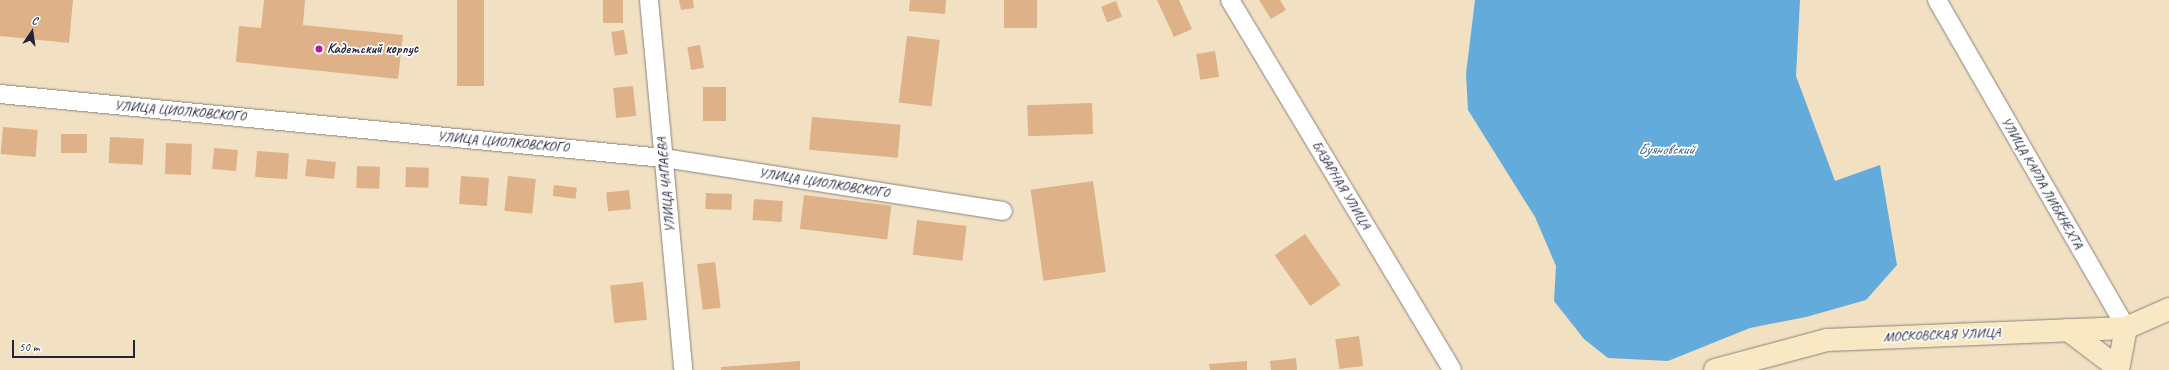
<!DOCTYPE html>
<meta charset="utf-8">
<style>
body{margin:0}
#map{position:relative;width:2169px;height:370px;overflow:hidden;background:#f1e1c2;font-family:Caveat,sans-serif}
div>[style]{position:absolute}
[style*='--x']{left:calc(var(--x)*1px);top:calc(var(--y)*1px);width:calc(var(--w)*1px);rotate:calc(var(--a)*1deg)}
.water>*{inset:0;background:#63abda}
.building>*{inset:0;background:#deb189;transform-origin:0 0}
.roads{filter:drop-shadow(0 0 1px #8a827e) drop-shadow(0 0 1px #8a827e)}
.street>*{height:18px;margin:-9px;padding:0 9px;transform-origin:9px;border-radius:9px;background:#fff}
.secondary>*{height:22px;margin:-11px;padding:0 11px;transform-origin:11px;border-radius:11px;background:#f8e8c3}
.dots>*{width:11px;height:11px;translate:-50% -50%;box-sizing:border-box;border:2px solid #fff;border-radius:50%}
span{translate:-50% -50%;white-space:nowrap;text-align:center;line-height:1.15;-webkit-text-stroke:3.5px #fff;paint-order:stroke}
.poi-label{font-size:14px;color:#22223b;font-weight:700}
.left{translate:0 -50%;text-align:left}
.street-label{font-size:14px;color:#22223b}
.water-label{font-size:15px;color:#3f6083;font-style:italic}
.north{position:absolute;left:12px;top:12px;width:40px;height:40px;-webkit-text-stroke:3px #fff;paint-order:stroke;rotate:13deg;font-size:11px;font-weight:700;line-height:16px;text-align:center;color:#22223b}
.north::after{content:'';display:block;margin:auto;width:14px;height:18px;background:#22223b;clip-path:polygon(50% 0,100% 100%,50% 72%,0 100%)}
.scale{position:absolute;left:12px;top:340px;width:123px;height:18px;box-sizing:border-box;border:2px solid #22223b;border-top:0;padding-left:5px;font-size:12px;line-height:14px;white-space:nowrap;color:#22223b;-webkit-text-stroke:3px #fff;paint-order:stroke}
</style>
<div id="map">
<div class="water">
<div style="clip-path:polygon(1475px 0,1800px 0,1796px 76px,1835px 181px,1880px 165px,1897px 265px,1866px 300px,1806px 317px,1750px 328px,1668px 361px,1608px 358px,1584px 339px,1554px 301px,1556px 266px,1535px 217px,1468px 110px,1466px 74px)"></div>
</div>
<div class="building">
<div style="clip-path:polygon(0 0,73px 0,69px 43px,0 36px)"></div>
<div style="clip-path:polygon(264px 0,305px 0,303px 25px,403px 35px,398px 79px,236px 62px,239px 26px,261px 28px)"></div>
<div style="left:457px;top:0;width:27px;height:86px"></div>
<div style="left:603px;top:0;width:20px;height:23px"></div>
<div style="clip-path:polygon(679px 0,693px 0,694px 8px,681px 10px)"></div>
<div style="clip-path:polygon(910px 0,946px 0,945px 14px,909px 11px)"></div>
<div style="left:1004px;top:0;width:33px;height:28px"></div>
<div style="clip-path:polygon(1157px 0,1179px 0,1192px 29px,1174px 37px)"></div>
<div style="clip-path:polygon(1259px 0,1280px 0,1286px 10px,1271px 19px)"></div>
<div style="left:1116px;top:1px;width:17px;height:16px;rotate:69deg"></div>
<div style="left:624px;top:30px;width:24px;height:13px;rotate:81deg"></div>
<div style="left:907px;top:36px;width:33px;height:67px;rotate:7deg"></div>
<div style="left:700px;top:45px;width:23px;height:13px;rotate:80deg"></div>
<div style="left:1215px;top:51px;width:26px;height:19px;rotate:81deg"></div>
<div style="left:633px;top:86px;width:30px;height:20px;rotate:84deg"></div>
<div style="left:703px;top:87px;width:23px;height:34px"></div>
<div style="left:1092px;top:103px;width:31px;height:65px;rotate:88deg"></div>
<div style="left:812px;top:117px;width:89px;height:33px;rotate:5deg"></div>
<div style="left:3px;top:127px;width:35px;height:27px;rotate:5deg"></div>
<div style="left:61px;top:134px;width:26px;height:19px"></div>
<div style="left:110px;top:137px;width:34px;height:26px;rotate:3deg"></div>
<div style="left:166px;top:143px;width:26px;height:31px;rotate:2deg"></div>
<div style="left:214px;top:148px;width:24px;height:21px;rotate:5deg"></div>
<div style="left:257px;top:151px;width:32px;height:26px;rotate:4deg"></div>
<div style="left:307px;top:159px;width:29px;height:17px;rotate:6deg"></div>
<div style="left:357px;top:166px;width:23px;height:22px;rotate:2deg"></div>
<div style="left:406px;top:167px;width:23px;height:20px;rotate:2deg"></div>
<div style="left:461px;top:176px;width:28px;height:28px;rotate:4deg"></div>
<div style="left:508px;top:176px;width:28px;height:35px;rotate:6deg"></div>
<div style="left:1093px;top:181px;width:92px;height:63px;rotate:82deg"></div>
<div style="left:554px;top:185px;width:23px;height:11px;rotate:7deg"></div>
<div style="left:629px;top:190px;width:19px;height:23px;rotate:84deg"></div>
<div style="left:706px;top:193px;width:26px;height:16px;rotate:2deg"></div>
<div style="left:804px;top:195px;width:88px;height:34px;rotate:7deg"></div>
<div style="left:754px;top:199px;width:29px;height:21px;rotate:4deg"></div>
<div style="left:917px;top:220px;width:50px;height:35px;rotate:7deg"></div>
<div style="left:1305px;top:234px;width:62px;height:37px;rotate:55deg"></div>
<div style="left:715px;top:262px;width:46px;height:18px;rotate:83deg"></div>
<div style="left:643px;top:282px;width:38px;height:33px;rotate:84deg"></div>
<div style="left:1359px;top:336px;width:30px;height:24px;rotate:82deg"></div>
<div style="clip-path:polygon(1296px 358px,1297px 370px,1271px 370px,1270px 361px)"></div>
<div style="clip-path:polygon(800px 361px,800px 370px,721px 370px,721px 367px)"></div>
<div style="clip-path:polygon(1247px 361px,1247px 370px,1210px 370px,1209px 364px)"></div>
</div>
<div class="roads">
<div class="street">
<div style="--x:649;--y:0;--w:372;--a:84.7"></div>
<div style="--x:1230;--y:0;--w:431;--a:59"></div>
<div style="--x:1937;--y:0;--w:379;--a:60"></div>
<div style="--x:0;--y:94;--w:667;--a:5.51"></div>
<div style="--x:664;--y:158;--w:343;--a:8.9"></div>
</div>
<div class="secondary">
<div style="--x:2068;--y:330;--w:61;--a:37.1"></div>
<div style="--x:1715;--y:370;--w:116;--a:-15"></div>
<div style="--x:1827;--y:340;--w:299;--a:-2.3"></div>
<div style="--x:2126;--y:328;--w:47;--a:-23.8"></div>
<div style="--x:2118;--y:370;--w:43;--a:-79.2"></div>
</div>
</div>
<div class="dots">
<div style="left:319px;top:49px;background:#b5179e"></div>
</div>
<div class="poi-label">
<span class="left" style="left:327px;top:49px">Кадетский корпус</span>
</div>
<div class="street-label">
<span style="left:180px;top:111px;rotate:5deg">УЛИЦА ЦИОЛКОВСКОГО</span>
<span style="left:503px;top:142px;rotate:5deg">УЛИЦА ЦИОЛКОВСКОГО</span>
<span style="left:824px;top:183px;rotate:9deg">УЛИЦА ЦИОЛКОВСКОГО</span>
<span style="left:2042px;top:183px;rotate:60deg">УЛИЦА КАРЛА ЛИБКНЕХТА</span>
<span style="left:666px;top:185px;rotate:-95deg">УЛИЦА ЧАПАЕВА</span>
<span style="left:1341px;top:185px;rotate:59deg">БАЗАРНАЯ УЛИЦА</span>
<span style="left:1942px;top:335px;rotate:-2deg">МОСКОВСКАЯ УЛИЦА</span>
</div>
<div class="water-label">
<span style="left:1666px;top:150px">Буяновский</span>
</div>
<div class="north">С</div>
<div class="scale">50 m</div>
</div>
